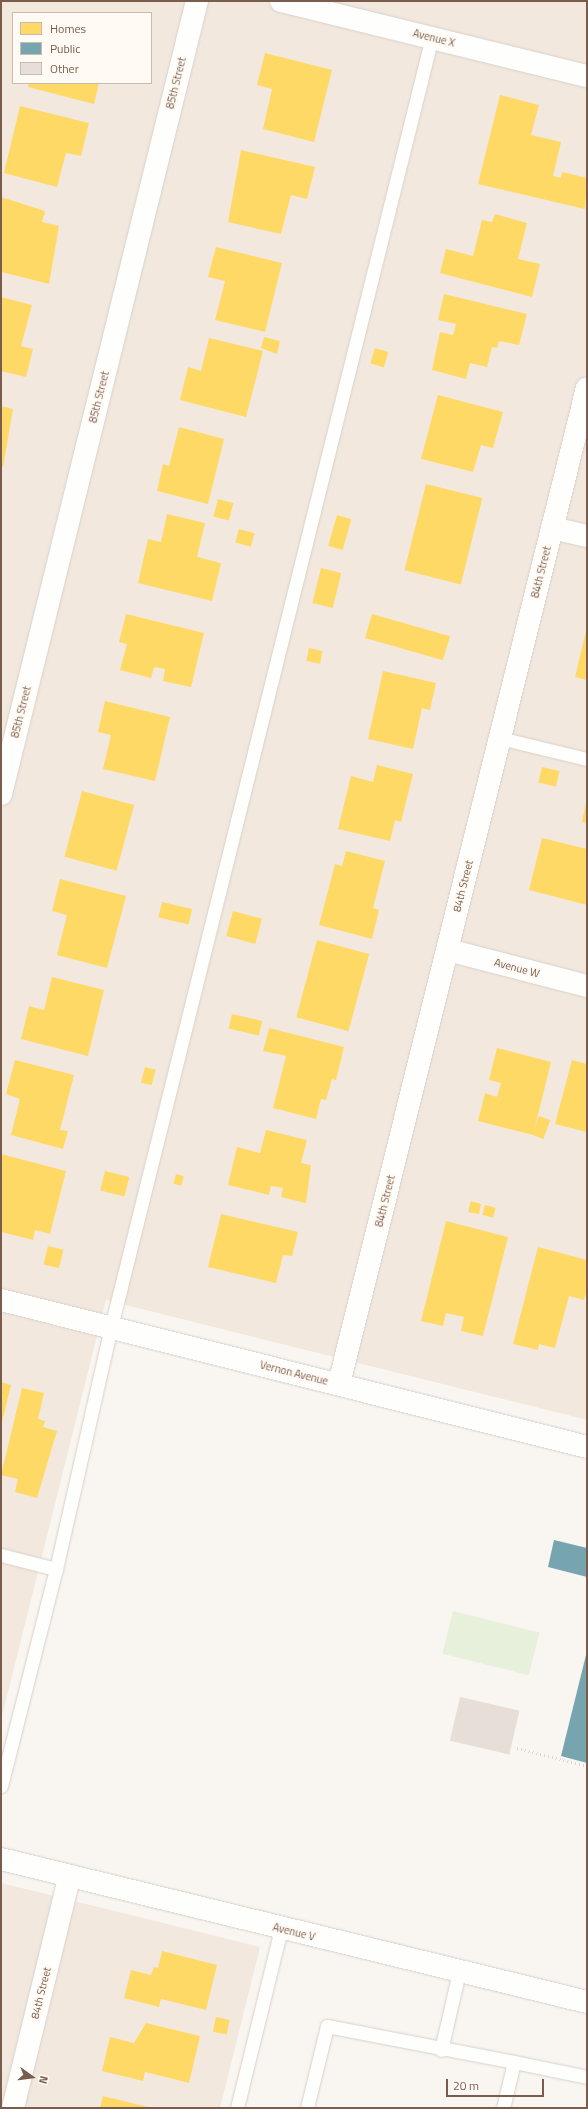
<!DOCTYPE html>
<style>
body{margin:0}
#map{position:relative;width:588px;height:2109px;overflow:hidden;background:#f9f5f0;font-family:"Titillium Web",sans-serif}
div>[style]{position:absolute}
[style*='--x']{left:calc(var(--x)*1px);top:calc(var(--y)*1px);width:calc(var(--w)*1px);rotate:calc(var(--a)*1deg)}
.residential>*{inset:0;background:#f2e8de}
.green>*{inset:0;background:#e7f0db;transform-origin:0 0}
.homes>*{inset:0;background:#ffd966;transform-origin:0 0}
.public>*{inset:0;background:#76a5af}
.building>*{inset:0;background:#e6ded7;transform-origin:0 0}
.path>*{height:2.5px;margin-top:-1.25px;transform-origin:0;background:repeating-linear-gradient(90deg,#dcd5d0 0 1px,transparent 0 4px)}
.roads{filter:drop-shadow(0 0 1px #d7d1cb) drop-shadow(0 0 1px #d7d1cb)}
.lane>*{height:13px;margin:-6.5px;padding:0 6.5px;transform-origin:6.5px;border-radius:6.5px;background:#fefefd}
.street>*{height:22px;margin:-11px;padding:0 11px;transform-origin:11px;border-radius:11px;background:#fefefd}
span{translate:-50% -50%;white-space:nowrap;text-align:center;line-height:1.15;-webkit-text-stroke:4px #fffaf3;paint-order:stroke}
.street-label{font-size:11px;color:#7a5c4d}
.frame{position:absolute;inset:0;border:2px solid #7a5c4d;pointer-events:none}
.legend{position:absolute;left:12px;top:12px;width:140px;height:72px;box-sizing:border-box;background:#fffaf3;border:1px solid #cabbb1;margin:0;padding:5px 7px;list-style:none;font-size:12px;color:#7a5c4d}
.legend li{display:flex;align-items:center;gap:8px;height:20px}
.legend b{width:20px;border:1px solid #cabbb1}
.north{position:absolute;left:12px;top:2057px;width:40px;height:40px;-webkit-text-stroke:3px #fffaf3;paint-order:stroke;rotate:104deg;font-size:11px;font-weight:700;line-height:16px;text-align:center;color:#7a5c4d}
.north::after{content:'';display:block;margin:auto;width:14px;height:18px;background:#7a5c4d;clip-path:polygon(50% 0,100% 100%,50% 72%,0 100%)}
.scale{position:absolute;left:446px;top:2079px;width:98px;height:18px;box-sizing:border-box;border:2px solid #7a5c4d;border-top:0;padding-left:5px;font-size:12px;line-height:14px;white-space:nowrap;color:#7a5c4d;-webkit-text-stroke:3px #fffaf3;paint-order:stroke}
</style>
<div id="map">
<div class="residential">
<div style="clip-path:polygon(evenodd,1px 1px,587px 1px,587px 1420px,106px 1300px,1px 1720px,1px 1px,13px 13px,151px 13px,151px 83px,13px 83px,13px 13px)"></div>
<div style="clip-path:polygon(1px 1883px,260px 1947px,220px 2108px,1px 2108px)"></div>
</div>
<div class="green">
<div style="left:453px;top:1611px;width:89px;height:44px;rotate:14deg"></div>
</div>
<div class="homes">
<div style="clip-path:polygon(265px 53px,332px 70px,314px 142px,263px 129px,272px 89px,257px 85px)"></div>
<div style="clip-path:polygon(29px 83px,99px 83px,94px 104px,28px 87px)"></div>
<div style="clip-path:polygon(500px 95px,539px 105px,531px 135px,561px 142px,553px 176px,561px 178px,562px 172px,587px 178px,585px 209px,478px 184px)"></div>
<div style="clip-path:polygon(20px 106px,89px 123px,81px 156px,66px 153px,57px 187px,4px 173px)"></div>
<div style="clip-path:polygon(241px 150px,315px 167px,307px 199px,291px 195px,281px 234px,228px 222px)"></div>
<div style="clip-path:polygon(1px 197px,45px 211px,42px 222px,59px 226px,49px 284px,1px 272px)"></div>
<div style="clip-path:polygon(495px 214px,527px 223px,518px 259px,540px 264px,532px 297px,440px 273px,446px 249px,473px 256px,482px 220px,492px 222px)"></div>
<div style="clip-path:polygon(216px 247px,282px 263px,265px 332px,215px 320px,225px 281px,208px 277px)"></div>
<div style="clip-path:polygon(444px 294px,527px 314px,519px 345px,499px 341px,497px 348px,492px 347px,487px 367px,470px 363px,466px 379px,432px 370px,440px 332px,453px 335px,456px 324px,438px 320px)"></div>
<div style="clip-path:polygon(1px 297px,32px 305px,21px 346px,33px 349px,26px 377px,1px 371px)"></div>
<div style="clip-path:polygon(264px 337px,280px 341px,277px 354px,261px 348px)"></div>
<div style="clip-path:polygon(209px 338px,263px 351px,246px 417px,180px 400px,188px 367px,201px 371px)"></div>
<div style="left:375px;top:348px;width:14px;height:16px;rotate:17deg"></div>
<div style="clip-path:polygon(438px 395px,503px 412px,493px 448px,481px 445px,473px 472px,421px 459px)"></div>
<div style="clip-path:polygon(1px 406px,13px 409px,3px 467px,1px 467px)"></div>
<div style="clip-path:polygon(179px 427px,224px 439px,208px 504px,157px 491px,163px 464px,169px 466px)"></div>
<div style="left:426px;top:484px;width:58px;height:89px;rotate:14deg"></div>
<div style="left:218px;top:499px;width:16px;height:18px;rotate:15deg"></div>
<div style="clip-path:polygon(167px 514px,205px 523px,197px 557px,221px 563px,212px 601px,138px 583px,148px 539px,161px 542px)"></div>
<div style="left:337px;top:515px;width:15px;height:32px;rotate:16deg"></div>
<div style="left:239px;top:529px;width:16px;height:14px;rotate:15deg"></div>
<div style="left:321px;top:568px;width:21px;height:36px;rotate:14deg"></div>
<div style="clip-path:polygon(126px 614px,204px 633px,191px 687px,163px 681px,165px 669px,154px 667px,151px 678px,120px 670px,127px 644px,119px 642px)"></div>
<div style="left:372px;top:614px;width:81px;height:25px;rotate:16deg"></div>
<div style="clip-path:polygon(586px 631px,587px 631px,587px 680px,575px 677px)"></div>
<div style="left:309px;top:648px;width:14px;height:13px;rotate:12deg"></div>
<div style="clip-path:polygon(383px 671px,436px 683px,430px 710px,422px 708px,413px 749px,368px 739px)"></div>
<div style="clip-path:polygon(105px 701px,170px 717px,155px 781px,103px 769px,111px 735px,98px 732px)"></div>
<div style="clip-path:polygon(377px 765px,413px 774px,401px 822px,395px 820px,390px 841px,338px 829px,351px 776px,373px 782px)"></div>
<div style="left:542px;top:767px;width:18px;height:16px;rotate:13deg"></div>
<div style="left:82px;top:791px;width:54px;height:68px;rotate:15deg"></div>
<div style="clip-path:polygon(586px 803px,587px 804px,587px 823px,582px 822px)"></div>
<div style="clip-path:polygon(542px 838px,587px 849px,587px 905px,529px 890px)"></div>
<div style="clip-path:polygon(346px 851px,385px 861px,373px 908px,379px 910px,372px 939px,319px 925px,335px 864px,342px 866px)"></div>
<div style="clip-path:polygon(60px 879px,126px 896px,107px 968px,57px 955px,67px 915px,52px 911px)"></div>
<div style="left:162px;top:902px;width:31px;height:16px;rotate:13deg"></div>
<div style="left:233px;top:911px;width:30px;height:26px;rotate:15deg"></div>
<div style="left:317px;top:940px;width:54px;height:80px;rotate:15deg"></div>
<div style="clip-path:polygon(52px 977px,104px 990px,88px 1056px,21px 1039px,29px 1006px,44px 1010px)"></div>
<div style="left:232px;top:1014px;width:31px;height:15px;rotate:13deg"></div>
<div style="clip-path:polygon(269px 1028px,344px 1047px,336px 1080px,332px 1079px,326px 1100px,321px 1099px,316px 1119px,273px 1108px,286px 1056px,263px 1051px)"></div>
<div style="clip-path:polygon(497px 1048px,551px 1062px,533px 1135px,478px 1121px,485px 1093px,497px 1097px,501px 1083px,489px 1080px)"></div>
<div style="clip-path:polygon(15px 1060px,74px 1075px,60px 1130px,68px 1131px,63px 1149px,11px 1135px,20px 1099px,6px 1094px)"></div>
<div style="clip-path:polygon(572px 1060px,587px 1064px,587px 1132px,555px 1124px)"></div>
<div style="left:145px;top:1067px;width:11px;height:16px;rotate:15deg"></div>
<div style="left:539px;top:1116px;width:12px;height:20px;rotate:20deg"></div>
<div style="clip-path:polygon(266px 1130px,307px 1140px,301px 1163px,311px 1165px,306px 1203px,281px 1197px,283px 1188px,271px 1186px,269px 1195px,228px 1185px,237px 1147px,260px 1153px)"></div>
<div style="clip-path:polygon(1px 1154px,66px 1171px,50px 1234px,35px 1230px,33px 1240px,1px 1232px)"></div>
<div style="left:105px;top:1171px;width:25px;height:20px;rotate:14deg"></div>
<div style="left:176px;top:1174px;width:8px;height:10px;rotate:14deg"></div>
<div style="clip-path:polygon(471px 1201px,481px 1204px,479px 1214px,468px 1212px)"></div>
<div style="left:485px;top:1205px;width:11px;height:10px;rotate:15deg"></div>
<div style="clip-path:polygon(221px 1214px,298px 1232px,292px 1256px,283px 1255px,276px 1283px,208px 1267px)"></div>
<div style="clip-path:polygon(446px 1221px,508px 1237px,483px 1336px,461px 1331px,464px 1317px,446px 1313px,443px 1326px,421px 1321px)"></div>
<div style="left:48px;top:1246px;width:16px;height:19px;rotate:14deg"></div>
<div style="clip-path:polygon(538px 1247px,587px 1260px,587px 1289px,584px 1300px,569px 1296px,555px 1348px,539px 1344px,538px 1350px,513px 1344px)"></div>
<div style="clip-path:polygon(1px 1382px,11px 1385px,2px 1422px,1px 1422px)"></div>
<div style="clip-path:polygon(22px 1388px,44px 1393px,38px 1419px,45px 1421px,43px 1427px,57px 1431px,37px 1498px,15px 1492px,18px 1479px,1px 1475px)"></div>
<div style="clip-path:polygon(162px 1951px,217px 1965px,206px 2010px,161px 1999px,159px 2007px,124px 1998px,131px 1970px,151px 1975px,154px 1967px,158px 1968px)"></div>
<div style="left:216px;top:2017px;width:14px;height:15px;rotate:12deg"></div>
<div style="clip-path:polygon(146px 2023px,200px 2036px,189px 2083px,145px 2072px,143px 2081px,102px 2071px,110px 2037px,134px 2043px)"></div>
<div style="clip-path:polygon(103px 2096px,148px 2107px,148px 2108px,100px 2108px)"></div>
</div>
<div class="public">
<div style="clip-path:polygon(554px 1540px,587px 1548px,587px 1577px,548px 1567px)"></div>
<div style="clip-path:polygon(586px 1655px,587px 1656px,587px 1763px,561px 1756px)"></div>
</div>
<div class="building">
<div style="left:460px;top:1697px;width:61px;height:45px;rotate:13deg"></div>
</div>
<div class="path">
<div style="--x:517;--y:1748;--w:72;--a:14.4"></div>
</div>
<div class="roads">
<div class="lane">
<div style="--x:500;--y:738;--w:89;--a:13.6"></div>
<div style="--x:1;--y:1555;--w:57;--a:14.3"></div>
<div style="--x:1;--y:1786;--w:224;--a:-75.8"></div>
<div style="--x:56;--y:1569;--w:248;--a:-77.2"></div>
<div style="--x:111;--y:1327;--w:1329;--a:-76.03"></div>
<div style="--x:441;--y:2050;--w:80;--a:-77"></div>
<div style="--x:514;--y:2062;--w:75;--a:11.6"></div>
<div style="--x:237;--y:2108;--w:184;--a:-76.2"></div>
<div style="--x:307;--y:2108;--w:84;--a:-76.3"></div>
<div style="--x:327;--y:2026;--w:190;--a:10.9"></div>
<div style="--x:514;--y:2062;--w:47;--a:103.4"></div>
</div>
<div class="street">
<div style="--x:281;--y:1;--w:315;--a:13.8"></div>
<div style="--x:552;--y:528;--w:36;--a:13"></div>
<div style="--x:1;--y:794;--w:817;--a:-76.12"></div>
<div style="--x:448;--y:950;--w:144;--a:14.5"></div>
<div style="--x:1;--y:1300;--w:604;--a:14.08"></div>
<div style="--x:339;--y:1384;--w:1026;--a:-76.02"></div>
<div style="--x:1;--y:1859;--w:603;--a:13.71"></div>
<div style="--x:13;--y:2108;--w:237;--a:-76.3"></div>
</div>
</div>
<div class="street-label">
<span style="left:434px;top:38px;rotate:14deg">Avenue X</span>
<span style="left:176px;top:83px;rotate:-76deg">85th Street</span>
<span style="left:99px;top:397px;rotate:-76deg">85th Street</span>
<span style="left:541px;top:572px;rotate:-76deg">84th Street</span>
<span style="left:21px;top:712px;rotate:-76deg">85th Street</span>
<span style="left:463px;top:886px;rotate:-76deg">84th Street</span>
<span style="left:517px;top:968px;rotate:15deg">Avenue W</span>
<span style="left:385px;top:1201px;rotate:-76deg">84th Street</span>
<span style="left:294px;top:1373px;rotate:14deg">Vernon Avenue</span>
<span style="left:294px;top:1932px;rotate:14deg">Avenue V</span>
<span style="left:41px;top:1993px;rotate:-76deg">84th Street</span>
</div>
<div class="frame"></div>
<ul class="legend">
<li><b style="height:11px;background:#ffd966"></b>Homes</li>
<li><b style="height:11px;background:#76a5af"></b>Public</li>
<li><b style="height:11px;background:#e6ded7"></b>Other</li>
</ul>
<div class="north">N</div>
<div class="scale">20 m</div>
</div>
